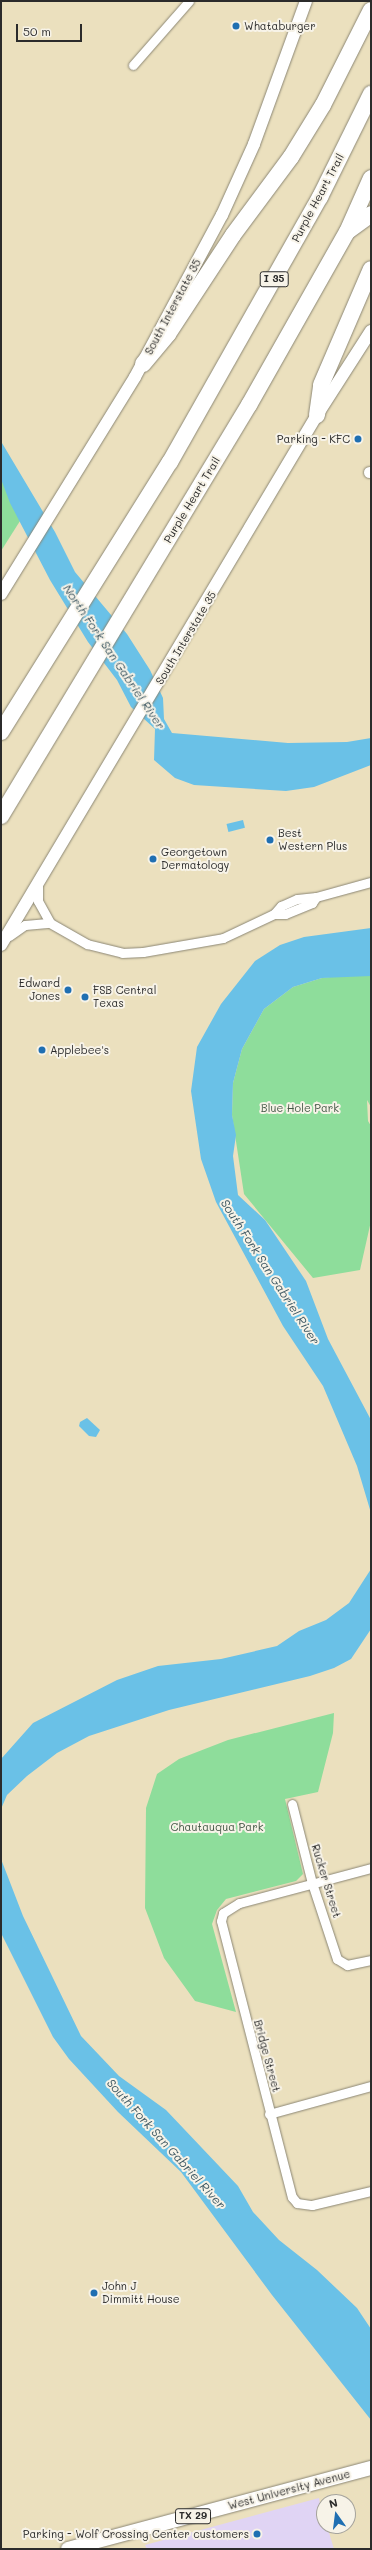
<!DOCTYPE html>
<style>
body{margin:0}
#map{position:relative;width:372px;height:2550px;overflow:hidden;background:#ebe0be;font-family:Mali,sans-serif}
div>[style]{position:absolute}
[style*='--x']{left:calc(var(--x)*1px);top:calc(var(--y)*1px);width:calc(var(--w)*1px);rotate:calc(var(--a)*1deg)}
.built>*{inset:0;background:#e0d4f4}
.green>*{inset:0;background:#8edd9b}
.water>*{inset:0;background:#6ac1e7;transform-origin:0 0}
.roads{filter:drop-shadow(0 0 1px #8b8674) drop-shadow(0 0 1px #8b8674)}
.minor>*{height:9px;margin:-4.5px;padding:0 4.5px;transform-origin:4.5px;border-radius:4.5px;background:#fff}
.tertiary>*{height:11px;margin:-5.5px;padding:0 5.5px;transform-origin:5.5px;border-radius:5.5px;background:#fff}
.secondary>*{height:12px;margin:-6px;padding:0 6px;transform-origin:6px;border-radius:6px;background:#fff}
.primary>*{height:14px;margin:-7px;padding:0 7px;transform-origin:7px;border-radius:7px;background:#fff}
.motorway>*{height:16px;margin:-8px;padding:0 8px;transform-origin:8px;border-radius:8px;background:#fff}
.dots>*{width:11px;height:11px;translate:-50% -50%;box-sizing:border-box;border:2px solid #f7f3e8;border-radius:50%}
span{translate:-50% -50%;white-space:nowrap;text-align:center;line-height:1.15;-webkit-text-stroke:4px #f7f3e8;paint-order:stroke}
.shield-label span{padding:1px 3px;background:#f7f3e8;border:1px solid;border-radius:3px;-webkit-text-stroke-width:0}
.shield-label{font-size:10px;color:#2b2b2b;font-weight:700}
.poi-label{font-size:11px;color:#2b2b2b}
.left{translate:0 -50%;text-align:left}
.right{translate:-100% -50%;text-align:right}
.street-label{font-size:11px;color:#2b2b2b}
.park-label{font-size:11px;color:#445847}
.water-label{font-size:12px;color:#3e5863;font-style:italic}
.frame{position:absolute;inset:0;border:2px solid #2b2b2b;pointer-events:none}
.north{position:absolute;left:316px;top:2494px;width:40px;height:40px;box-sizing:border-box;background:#f7f3e8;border:1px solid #a5a39c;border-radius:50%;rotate:346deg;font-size:11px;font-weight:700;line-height:16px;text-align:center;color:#2b2b2b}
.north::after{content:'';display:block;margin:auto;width:14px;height:18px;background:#1f6fb2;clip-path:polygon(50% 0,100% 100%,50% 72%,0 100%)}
.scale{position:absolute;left:16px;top:24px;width:66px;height:18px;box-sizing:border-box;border:2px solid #2b2b2b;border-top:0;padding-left:5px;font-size:12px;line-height:14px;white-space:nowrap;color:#2b2b2b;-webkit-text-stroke:3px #f7f3e8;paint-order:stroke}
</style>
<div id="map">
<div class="built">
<div style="clip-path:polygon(319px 2498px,324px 2526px,327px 2526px,334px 2549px,147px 2549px,145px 2545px)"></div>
</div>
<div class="green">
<div style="clip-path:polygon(1px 473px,20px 521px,1px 551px)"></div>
<div style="clip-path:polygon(347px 975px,371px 976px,371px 1107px,367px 1100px,368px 1121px,371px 1126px,371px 1221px,360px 1270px,313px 1278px,244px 1194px,232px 1115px,233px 1083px,242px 1049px,264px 1009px,293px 987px,322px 978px)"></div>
<div style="clip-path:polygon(334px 1713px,333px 1733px,318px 1792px,285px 1799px,303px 1874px,296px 1881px,226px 1899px,217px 1910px,212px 1924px,236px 2012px,195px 2001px,164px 1958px,145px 1908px,146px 1808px,157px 1774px,179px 1759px,228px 1740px)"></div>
</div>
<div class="water">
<div style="clip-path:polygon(1px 433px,2px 443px,55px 532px,75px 572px,127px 634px,150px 670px,163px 698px,164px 719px,172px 733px,288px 743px,347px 742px,371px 738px,371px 765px,314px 787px,286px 791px,194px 785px,175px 778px,154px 760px,155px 729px,131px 707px,117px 680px,88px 642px,50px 580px,10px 503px,1px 479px)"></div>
<div style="left:243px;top:820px;width:8px;height:17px;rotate:76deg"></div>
<div style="clip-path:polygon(371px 928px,371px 976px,322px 978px,293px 987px,264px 1009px,242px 1049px,233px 1083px,232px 1115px,236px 1135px,233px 1156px,238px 1195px,265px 1220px,306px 1281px,328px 1339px,371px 1420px,371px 1513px,357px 1466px,323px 1386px,283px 1326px,216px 1202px,201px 1159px,191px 1091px,197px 1047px,221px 1004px,255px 961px,280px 945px,304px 937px)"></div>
<div style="clip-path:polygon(87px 1418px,100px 1430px,96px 1437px,89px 1436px,79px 1426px,80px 1422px)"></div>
<div style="clip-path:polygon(371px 1569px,371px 1629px,351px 1659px,334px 1668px,310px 1676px,169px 1710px,89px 1736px,57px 1753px,27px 1776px,7px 1795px,1px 1809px,1px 1759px,33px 1723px,117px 1680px,158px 1666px,221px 1659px,277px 1646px,299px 1631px,326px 1620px,349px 1603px)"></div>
<div style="clip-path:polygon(1px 1859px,23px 1916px,81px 2036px,119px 2076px,166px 2110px,238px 2186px,253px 2212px,279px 2240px,317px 2270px,357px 2308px,371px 2329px,371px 2420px,272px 2295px,181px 2172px,118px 2112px,69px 2059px,53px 2037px,1px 1933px)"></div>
</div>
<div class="roads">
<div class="minor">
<div style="--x:133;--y:65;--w:85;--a:-48.8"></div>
<div style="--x:38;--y:884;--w:17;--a:90"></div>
<div style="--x:38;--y:901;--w:25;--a:61"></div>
<div style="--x:50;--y:923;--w:43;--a:29.6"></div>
<div style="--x:87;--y:944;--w:36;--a:14"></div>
<div style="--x:122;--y:953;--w:21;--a:-3"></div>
<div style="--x:143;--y:952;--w:81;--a:-9.9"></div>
<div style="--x:223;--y:938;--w:56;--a:-25.2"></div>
<div style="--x:274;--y:914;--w:11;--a:-49"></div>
<div style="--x:281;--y:906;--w:17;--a:-24"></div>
<div style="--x:297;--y:899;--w:19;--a:-6"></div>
<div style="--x:316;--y:897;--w:57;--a:-15.3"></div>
<div style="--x:274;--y:914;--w:11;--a:0"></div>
<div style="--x:285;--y:914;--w:29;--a:-22"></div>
<div style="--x:312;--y:903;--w:7;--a:-56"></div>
<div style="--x:9;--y:936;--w:19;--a:-35"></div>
<div style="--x:25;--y:925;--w:25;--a:-5"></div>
<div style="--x:292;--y:1804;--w:81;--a:75.8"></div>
<div style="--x:312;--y:1883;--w:80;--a:71.8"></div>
<div style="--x:337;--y:1959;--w:12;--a:31"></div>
<div style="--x:347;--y:1965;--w:25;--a:-12"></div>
<div style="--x:371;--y:1868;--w:137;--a:165.1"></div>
<div style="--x:239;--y:1903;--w:19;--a:148"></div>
<div style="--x:223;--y:1913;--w:8;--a:104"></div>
<div style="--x:221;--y:1921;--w:285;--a:75.6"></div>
<div style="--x:292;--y:2197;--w:8;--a:50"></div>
<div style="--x:297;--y:2203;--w:15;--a:8"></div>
<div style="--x:312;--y:2205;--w:61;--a:-13.3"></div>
<div style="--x:269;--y:2114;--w:106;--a:-15.4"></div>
</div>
<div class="tertiary">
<div style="--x:369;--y:472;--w:2;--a:0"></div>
</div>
<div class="secondary">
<div style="--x:1;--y:594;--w:255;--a:-58.3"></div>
<div style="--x:135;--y:377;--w:184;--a:-61.8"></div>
<div style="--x:222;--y:215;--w:78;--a:-65.7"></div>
<div style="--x:254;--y:144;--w:152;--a:-70"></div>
<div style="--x:1;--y:945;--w:617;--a:-59.2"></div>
<div style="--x:317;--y:415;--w:100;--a:-57.3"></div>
</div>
<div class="primary">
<div style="--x:68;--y:2549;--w:314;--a:-15"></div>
</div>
<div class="motorway">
<div style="--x:348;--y:231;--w:29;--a:-36"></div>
<div style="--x:143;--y:364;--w:39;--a:-50"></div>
<div style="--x:168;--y:334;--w:118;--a:-56.7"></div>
<div style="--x:233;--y:235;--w:97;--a:-53.4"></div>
<div style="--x:291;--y:157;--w:61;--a:-58.4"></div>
<div style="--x:323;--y:105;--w:106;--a:-63.2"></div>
<div style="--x:317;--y:415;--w:30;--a:-82"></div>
<div style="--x:321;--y:385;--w:126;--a:-66.7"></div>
<div style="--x:1;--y:732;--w:319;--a:-58"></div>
<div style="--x:170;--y:462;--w:305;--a:-60.5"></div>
<div style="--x:320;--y:197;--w:115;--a:-63.7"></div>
<div style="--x:1;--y:816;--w:480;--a:-58.9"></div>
<div style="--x:249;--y:405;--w:199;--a:-60.5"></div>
<div style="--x:347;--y:232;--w:59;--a:-66"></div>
</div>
</div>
<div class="dots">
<div style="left:236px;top:26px;background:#1f6fb2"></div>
<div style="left:358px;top:439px;background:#1f6fb2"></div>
<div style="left:270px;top:840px;background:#1f6fb2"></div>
<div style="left:153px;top:859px;background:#1f6fb2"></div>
<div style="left:68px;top:990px;background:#1f6fb2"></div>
<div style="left:85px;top:997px;background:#1f6fb2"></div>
<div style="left:42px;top:1050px;background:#1f6fb2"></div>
<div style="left:94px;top:2293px;background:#1f6fb2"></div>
<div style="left:257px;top:2534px;background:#1f6fb2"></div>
</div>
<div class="shield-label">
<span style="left:274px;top:279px">I 35</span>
<span style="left:193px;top:2516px">TX 29</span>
</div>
<div class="poi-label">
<span class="left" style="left:244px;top:26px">Whataburger</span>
<span class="right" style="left:350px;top:439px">Parking - KFC</span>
<span class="left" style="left:278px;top:840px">Best<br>Western Plus</span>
<span class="left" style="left:161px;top:859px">Georgetown<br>Dermatology</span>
<span class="right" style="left:60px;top:990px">Edward<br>Jones</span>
<span class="left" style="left:93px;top:997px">FSB Central<br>Texas</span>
<span class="left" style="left:50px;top:1050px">Applebee's</span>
<span class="left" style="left:102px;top:2293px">John J<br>Dimmitt House</span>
<span class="right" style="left:249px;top:2534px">Parking - Wolf Crossing Center customers</span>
</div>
<div class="street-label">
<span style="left:318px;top:198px;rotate:-62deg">Purple Heart Trail</span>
<span style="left:173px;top:307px;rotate:-62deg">South Interstate 35</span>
<span style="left:192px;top:500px;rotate:-59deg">Purple Heart Trail</span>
<span style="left:186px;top:638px;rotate:-59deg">South Interstate 35</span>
<span style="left:326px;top:1881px;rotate:73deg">Rucker Street</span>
<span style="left:267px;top:2056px;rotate:75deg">Bridge Street</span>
<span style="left:289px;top:2490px;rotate:-15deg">West University Avenue</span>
</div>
<div class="park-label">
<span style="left:300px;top:1108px">Blue Hole Park</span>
<span style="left:217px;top:1827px">Chautauqua Park</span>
</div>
<div class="water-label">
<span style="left:114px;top:657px;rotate:56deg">North Fork San Gabriel River</span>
<span style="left:270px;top:1272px;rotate:57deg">South Fork San Gabriel River</span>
<span style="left:166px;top:2144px;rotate:48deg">South Fork San Gabriel River</span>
</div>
<div class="frame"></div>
<div class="north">N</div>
<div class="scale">50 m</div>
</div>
